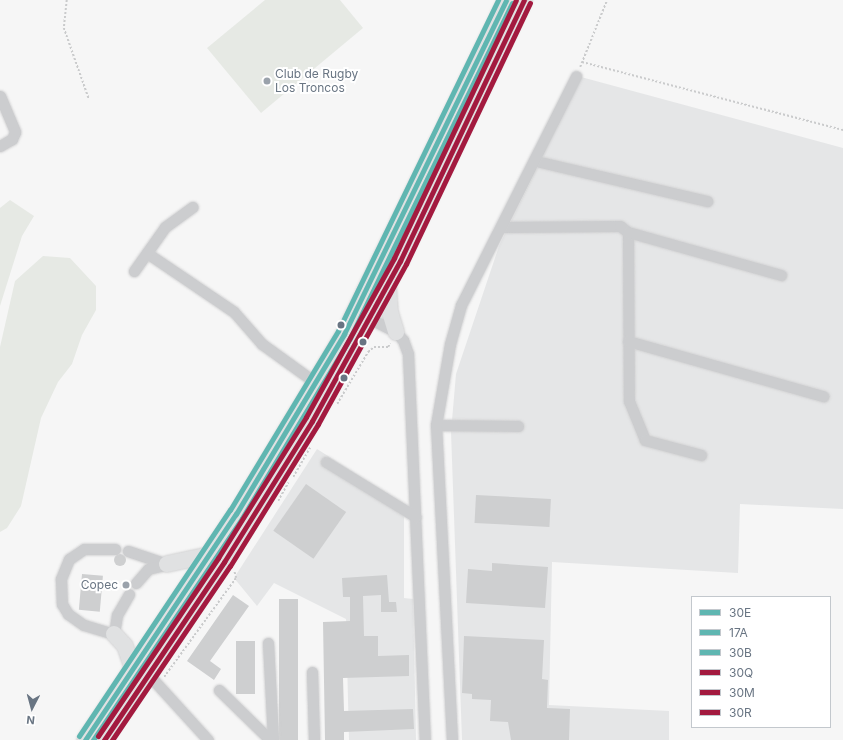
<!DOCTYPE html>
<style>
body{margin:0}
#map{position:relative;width:843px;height:740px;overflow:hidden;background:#f6f6f6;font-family:Inter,sans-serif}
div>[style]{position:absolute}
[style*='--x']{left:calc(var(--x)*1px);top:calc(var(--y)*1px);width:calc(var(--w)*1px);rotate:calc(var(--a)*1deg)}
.built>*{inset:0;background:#e5e6e7}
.green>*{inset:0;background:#e6e9e4}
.building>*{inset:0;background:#cecfd0;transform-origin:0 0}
.round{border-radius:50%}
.path>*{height:1.5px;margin-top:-0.75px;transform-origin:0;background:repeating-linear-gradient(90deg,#cacbcc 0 2px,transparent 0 4px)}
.roads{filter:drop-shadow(0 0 1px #d2d2d3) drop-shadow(0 0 1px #d2d2d3)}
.minor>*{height:11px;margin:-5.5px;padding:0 5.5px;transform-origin:5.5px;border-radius:5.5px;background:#cccdcf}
.highway>*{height:16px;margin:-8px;padding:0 8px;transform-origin:8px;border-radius:8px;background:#e0e1e2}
.bus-1>*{height:5px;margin:-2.5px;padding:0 2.5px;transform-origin:2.5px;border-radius:2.5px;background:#5fb6b1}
.bus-2>*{height:5px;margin:-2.5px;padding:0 2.5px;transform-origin:2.5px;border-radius:2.5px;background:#5fb6b1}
.bus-3>*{height:5px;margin:-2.5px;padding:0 2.5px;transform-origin:2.5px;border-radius:2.5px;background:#5fb6b1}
.bus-4>*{height:5px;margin:-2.5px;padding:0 2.5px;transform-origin:2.5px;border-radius:2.5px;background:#a31a3f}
.bus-5>*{height:5px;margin:-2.5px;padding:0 2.5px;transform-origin:2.5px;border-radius:2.5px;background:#a31a3f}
.bus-6>*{height:5px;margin:-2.5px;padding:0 2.5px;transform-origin:2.5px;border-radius:2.5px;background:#a31a3f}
.dots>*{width:11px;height:11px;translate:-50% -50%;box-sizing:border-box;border:2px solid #fff;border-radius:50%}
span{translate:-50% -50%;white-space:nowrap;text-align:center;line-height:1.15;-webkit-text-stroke:4px #fff;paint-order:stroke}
.poi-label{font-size:12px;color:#697583}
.left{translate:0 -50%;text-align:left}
.right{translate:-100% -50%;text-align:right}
.legend{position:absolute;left:691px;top:596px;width:140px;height:132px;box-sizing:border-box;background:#fff;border:1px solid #c3c8cd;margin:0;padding:5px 7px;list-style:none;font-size:12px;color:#697583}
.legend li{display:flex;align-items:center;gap:8px;height:20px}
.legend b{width:20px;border:1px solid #c3c8cd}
.north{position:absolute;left:12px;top:688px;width:40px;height:40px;-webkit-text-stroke:3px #fff;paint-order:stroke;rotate:186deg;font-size:11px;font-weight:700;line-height:16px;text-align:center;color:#697583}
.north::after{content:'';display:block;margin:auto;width:14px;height:18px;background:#697583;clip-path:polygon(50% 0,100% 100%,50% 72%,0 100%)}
</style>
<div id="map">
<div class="built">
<div style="clip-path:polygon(581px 77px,843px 148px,843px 509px,740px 504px,738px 573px,552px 562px,549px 705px,669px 711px,669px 740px,462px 740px,451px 432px,456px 374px,499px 246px)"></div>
<div style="clip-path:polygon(317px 449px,404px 504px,404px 598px,413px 599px,416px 740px,349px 740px,346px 619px,274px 583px,257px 606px,234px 578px)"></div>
</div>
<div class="green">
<div style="clip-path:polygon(265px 0,340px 0,363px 28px,261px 113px,207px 48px)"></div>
<div style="clip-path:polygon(10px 200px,34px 216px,22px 236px,0 306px,0 208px)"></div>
<div style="clip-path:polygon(43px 256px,70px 258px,96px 286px,96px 310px,82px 335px,72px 364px,58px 382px,41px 418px,21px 506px,7px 528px,0 532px,0 347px,15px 281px)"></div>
</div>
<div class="building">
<div style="left:306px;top:484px;width:49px;height:57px;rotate:35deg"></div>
<div style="left:476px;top:495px;width:75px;height:28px;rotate:3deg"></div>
<div class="round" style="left:114px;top:554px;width:12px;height:12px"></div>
<div style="clip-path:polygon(492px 563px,548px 567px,545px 608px,466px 603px,468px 569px,492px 571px)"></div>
<div style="left:82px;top:574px;width:21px;height:36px;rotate:5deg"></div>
<div style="clip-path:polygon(387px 575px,389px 602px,396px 602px,397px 612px,381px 612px,381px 595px,363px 596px,364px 636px,378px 636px,378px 656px,409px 655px,409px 676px,343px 678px,344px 711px,413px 709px,414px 729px,344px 732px,344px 740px,325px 740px,323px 622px,350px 621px,350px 597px,343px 597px,342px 578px)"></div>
<div style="clip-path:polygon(233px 595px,249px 606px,210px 661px,221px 669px,214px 680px,187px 661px)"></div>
<div style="left:279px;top:599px;width:19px;height:141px"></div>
<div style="clip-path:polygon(464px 636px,544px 640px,542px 679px,548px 680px,547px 708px,570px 709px,569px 740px,511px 740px,508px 722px,490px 721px,491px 700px,472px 699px,472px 694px,462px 693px)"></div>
<div style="left:236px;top:641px;width:19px;height:53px"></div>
</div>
<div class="path">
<div style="--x:67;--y:0;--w:28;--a:96"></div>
<div style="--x:64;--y:28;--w:75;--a:70.6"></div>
<div style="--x:582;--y:62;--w:270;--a:14.6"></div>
<div style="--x:580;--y:67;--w:72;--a:-68.1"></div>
<div style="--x:337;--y:404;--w:61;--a:-59.2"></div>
<div style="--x:368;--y:352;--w:8;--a:-40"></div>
<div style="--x:374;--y:347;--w:14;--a:0"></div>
<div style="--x:388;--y:347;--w:4;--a:-63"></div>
<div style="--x:293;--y:477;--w:34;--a:-60"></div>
<div style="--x:278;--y:501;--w:21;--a:-61"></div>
<div style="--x:164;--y:677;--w:122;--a:-54"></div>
<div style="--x:236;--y:578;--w:7;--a:-106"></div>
</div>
<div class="roads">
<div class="minor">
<div style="--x:0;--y:96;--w:39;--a:67"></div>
<div style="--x:15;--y:132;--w:8;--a:113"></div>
<div style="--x:12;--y:139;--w:14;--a:150"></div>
<div style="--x:536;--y:161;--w:176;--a:13.2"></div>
<div style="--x:502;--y:227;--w:118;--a:-0.5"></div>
<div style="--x:620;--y:226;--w:10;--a:37"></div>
<div style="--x:628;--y:232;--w:169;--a:89.7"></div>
<div style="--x:629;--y:401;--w:42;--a:67.7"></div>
<div style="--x:645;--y:440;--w:58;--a:15"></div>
<div style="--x:628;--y:232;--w:159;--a:15.7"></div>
<div style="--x:147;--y:253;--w:105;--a:34.1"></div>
<div style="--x:234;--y:312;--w:43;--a:48.8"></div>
<div style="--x:262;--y:344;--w:67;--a:35.8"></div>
<div style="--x:134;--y:271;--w:54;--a:-54.8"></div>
<div style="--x:165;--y:227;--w:34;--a:-36"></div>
<div style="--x:363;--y:315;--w:37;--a:27"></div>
<div style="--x:396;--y:332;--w:11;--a:49"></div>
<div style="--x:403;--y:340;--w:15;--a:70"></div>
<div style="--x:408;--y:354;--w:386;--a:87.5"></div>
<div style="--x:628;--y:341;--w:203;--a:15.8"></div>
<div style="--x:436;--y:425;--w:82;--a:0.7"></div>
<div style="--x:326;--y:462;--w:105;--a:31.4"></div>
<div style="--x:115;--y:549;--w:31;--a:180"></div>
<div style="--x:84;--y:549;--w:18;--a:146"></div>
<div style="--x:69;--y:559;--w:22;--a:112"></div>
<div style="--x:61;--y:579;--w:25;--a:88"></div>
<div style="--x:62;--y:604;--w:12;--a:59"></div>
<div style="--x:68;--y:614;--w:19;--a:35"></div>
<div style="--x:84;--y:625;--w:31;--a:17"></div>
<div style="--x:114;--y:634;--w:19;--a:-81"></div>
<div style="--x:117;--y:615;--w:24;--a:-60"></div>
<div style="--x:128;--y:551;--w:41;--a:18.4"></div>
<div style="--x:136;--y:583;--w:18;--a:-49"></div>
<div style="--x:148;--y:569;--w:16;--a:-14"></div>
<div style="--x:268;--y:643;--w:97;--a:87"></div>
<div style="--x:312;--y:672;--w:68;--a:88.3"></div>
<div style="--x:148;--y:674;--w:89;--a:47.7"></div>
<div style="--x:219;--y:690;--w:71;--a:44.4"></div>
<div style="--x:452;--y:740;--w:315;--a:-92.9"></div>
<div style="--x:436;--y:425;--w:82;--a:-80.2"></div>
<div style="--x:450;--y:344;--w:41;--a:-74.2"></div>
<div style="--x:461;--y:305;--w:256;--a:-63.3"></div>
</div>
<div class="highway">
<div style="--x:388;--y:285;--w:27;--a:86"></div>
<div style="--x:390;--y:312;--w:21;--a:73"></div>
<div style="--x:167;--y:564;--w:43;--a:-12.1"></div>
<div style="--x:114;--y:634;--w:16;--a:47"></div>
<div style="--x:125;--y:646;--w:24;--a:71"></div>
<div style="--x:85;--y:740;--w:272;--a:-56.3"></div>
<div style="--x:236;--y:514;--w:210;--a:-59"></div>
<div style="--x:344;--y:334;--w:371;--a:-64.1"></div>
<div style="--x:104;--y:740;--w:215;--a:-56"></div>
<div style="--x:224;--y:562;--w:166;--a:-58"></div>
<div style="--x:312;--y:421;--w:183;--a:-61.2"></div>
<div style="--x:400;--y:261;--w:289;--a:-64.6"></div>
</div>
</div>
<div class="bus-1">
<div style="--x:85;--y:740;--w:272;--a:-56.3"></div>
<div style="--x:236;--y:514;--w:210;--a:-59"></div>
<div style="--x:344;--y:334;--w:371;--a:-64.1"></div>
</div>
<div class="bus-2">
<div style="--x:93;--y:740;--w:267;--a:-56.1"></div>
<div style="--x:242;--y:518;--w:210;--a:-59"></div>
<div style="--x:350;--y:338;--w:372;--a:-64.2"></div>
</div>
<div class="bus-3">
<div style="--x:79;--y:736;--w:272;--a:-56.3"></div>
<div style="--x:230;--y:510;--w:209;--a:-58.9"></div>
<div style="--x:338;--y:331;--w:368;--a:-64.2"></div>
</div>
<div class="bus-4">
<div style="--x:104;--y:740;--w:215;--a:-56"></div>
<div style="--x:224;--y:562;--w:166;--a:-58"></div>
<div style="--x:312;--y:421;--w:183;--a:-61.2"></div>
<div style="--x:400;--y:261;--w:289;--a:-64.6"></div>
</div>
<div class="bus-5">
<div style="--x:112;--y:740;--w:210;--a:-55.9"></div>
<div style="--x:230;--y:566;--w:167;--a:-58.2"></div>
<div style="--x:318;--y:424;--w:183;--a:-61.2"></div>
<div style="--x:406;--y:264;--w:289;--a:-64.6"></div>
</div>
<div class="bus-6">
<div style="--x:98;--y:736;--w:215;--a:-56"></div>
<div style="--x:218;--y:558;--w:166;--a:-58"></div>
<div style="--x:306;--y:417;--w:182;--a:-61"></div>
<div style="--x:394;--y:258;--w:285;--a:-64.7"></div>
</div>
<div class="dots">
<div style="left:267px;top:81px;background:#9aa2ab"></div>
<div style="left:341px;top:325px;background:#697583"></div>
<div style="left:363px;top:342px;background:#697583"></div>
<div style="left:344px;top:378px;background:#697583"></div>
<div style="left:126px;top:585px;background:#9aa2ab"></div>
</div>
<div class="poi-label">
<span class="left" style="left:275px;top:81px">Club de Rugby<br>Los Troncos</span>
<span class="right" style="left:118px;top:585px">Copec</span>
</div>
<ul class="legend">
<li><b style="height:5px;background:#5fb6b1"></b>30E</li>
<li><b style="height:5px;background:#5fb6b1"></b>17A</li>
<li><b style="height:5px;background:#5fb6b1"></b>30B</li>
<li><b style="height:5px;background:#a31a3f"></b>30Q</li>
<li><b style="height:5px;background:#a31a3f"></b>30M</li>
<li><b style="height:5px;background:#a31a3f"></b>30R</li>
</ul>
<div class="north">N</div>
</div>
